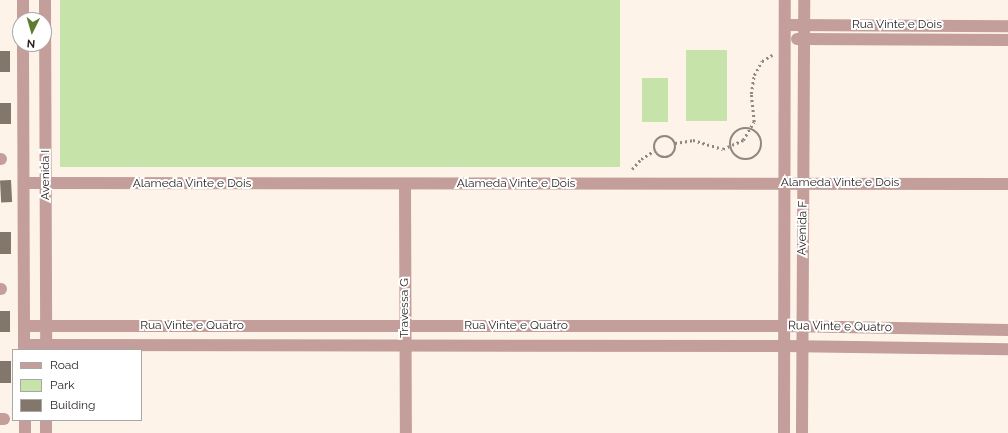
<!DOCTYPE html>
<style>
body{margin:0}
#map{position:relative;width:1008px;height:433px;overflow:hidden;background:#fef3e9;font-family:Raleway,sans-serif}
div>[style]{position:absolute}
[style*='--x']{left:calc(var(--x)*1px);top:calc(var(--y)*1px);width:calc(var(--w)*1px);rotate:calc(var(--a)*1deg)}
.green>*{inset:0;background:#c6e4aa;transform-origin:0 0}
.building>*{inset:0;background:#83776c;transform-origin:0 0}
.path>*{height:2.5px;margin-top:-1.25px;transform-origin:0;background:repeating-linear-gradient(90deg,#8f8781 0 2px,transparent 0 5px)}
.path>.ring{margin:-1.25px;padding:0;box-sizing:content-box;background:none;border:2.5px solid #8f8781;border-radius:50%}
.street>*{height:12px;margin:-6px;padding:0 6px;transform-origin:6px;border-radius:6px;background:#c39e9a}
span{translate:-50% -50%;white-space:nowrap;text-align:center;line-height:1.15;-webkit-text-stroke:4px #fff;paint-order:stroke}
.street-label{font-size:12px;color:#2b2622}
.legend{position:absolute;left:12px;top:349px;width:130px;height:72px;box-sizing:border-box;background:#fff;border:1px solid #aaa8a7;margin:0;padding:5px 7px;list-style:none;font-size:12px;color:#2b2622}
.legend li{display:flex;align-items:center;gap:8px;height:20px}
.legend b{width:20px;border:1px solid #aaa8a7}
.north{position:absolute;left:12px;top:12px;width:40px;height:40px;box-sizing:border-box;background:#fff;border:1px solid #aaa8a7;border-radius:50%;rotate:185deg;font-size:11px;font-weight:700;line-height:16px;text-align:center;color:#2b2622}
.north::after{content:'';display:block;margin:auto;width:14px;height:18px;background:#607c30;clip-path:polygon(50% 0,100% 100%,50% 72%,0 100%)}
</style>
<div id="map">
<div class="green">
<div style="left:60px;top:0;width:560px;height:167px"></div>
<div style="left:686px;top:50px;width:41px;height:71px"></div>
<div style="left:642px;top:78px;width:26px;height:44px"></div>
</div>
<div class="building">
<div style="left:0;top:51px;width:10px;height:21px"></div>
<div style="left:0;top:103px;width:11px;height:21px"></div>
<div style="left:11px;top:180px;width:22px;height:11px;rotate:87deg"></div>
<div style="left:0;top:232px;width:11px;height:22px"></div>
<div style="left:0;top:311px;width:10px;height:21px"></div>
<div style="left:0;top:361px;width:11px;height:22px"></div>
</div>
<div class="path">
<div class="ring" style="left:730px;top:128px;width:29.5px;height:29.5px"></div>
<div class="ring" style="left:654px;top:136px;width:19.5px;height:19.5px"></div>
<div style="--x:675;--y:143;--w:18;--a:-9"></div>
<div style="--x:693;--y:140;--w:31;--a:17"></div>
<div style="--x:723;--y:149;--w:22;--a:-24"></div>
<div style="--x:743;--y:140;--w:21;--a:-59"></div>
<div style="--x:754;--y:122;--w:28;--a:-96"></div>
<div style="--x:751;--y:94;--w:19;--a:-81"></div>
<div style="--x:754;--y:75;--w:16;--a:-60"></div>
<div style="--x:762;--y:61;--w:12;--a:-31"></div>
<div style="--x:632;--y:169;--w:13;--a:-48"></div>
<div style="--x:641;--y:159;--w:15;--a:-32"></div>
</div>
<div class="street">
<div style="--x:23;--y:0;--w:20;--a:90"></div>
<div style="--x:45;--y:0;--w:350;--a:89.8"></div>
<div style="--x:785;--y:25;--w:223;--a:0.3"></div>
<div style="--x:797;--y:39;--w:211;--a:0.3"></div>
<div style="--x:23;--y:44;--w:306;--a:89.8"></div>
<div style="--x:0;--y:159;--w:1;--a:0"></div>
<div style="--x:24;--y:183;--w:984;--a:0.06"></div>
<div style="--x:405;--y:184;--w:249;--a:89.8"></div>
<div style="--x:0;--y:289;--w:1;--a:0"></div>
<div style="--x:24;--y:326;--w:760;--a:0"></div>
<div style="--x:784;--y:326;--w:224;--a:1"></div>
<div style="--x:24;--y:345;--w:760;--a:0.08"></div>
<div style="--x:784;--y:346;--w:224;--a:0.8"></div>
<div style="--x:0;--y:419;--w:4;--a:0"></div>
<div style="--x:25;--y:420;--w:13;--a:90"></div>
<div style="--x:46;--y:420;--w:13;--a:90"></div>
<div style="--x:784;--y:433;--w:433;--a:-89.9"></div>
<div style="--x:802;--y:433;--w:433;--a:-89.7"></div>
</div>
<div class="street-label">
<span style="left:897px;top:25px">Rua Vinte e Dois</span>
<span style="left:46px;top:175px;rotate:-90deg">Avenida I</span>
<span style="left:840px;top:183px">Alameda Vinte e Dois</span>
<span style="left:192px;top:184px">Alameda Vinte e Dois</span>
<span style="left:516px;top:184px">Alameda Vinte e Dois</span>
<span style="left:803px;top:228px;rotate:-89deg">Avenida F</span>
<span style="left:405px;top:308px;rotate:-90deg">Travessa G</span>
<span style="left:192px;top:326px">Rua Vinte e Quatro</span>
<span style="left:516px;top:326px">Rua Vinte e Quatro</span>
<span style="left:840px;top:327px;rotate:1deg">Rua Vinte e Quatro</span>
</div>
<ul class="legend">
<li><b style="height:5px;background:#c39e9a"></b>Road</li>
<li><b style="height:11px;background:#c6e4aa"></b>Park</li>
<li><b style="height:11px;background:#83776c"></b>Building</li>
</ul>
<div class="north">N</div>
</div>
